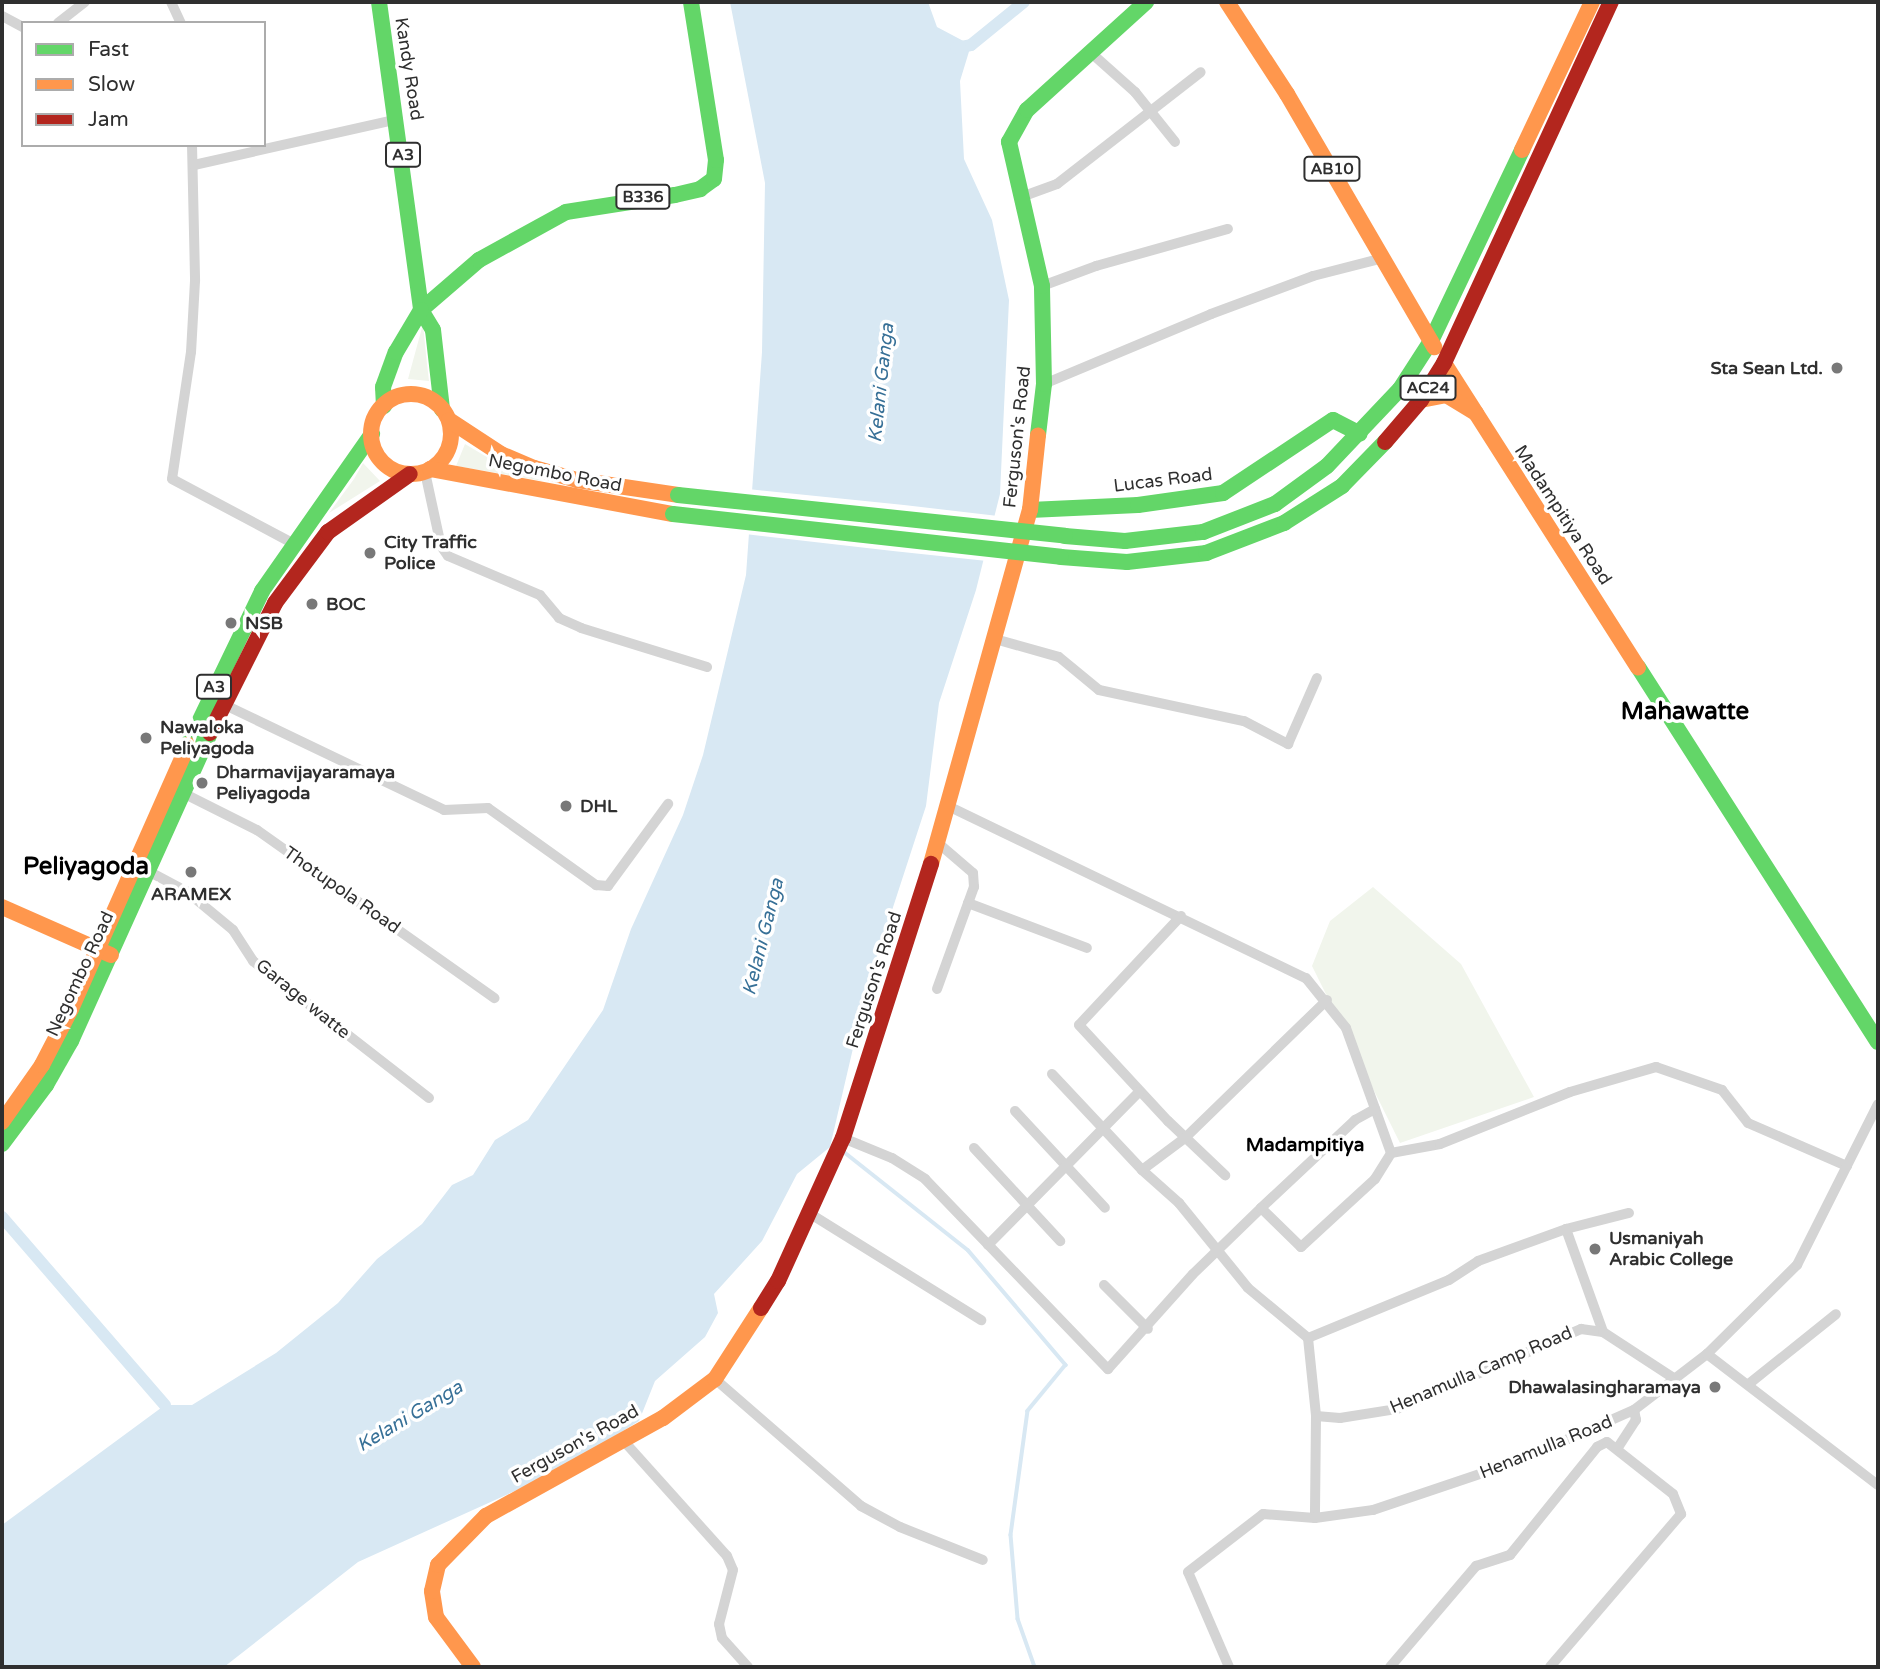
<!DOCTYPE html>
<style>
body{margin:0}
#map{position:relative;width:1880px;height:1669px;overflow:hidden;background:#fff;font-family:"Varela Round",sans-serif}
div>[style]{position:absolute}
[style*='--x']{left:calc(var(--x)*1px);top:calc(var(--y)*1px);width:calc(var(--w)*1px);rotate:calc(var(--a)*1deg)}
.green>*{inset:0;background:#f1f5ec}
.water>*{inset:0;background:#d8e8f3}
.pier>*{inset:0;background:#fff}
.stream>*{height:3.5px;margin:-1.75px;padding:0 1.75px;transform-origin:1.75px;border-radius:1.75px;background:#d8e8f3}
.canal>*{height:12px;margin:-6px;padding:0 6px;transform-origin:6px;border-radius:6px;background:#d8e8f3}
.street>*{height:10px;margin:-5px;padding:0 5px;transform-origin:5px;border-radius:5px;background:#d4d4d4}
.fast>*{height:16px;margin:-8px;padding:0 8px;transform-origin:8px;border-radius:8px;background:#63d668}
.slow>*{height:16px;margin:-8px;padding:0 8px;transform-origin:8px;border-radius:8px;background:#ff974d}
.slow>.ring{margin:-8px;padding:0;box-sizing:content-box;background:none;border:16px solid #ff974d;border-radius:50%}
.jam>*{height:16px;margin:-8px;padding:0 8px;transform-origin:8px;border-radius:8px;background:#b3261e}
.fast-bridge>*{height:16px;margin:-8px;padding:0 8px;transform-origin:8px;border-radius:8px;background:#63d668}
.dots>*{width:19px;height:19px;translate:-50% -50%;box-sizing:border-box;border:4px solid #fff;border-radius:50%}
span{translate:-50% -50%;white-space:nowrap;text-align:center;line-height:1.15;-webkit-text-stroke:7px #fff;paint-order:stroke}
.shield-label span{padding:2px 5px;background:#fff;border:2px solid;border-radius:5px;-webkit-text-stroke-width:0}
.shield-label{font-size:16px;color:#2f2f2f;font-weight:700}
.street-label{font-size:18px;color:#2f2f2f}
.poi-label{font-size:18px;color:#2f2f2f;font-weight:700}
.right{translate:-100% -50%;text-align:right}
.left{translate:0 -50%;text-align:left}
.water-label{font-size:19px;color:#377097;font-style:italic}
.neighbourhood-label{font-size:19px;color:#000;font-weight:700}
.district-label{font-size:24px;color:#000;font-weight:700}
.frame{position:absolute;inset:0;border:4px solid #2f2f2f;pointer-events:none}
.legend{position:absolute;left:21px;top:21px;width:245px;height:126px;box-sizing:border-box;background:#fff;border:2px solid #acacac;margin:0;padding:9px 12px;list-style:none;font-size:21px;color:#2f2f2f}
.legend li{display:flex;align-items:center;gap:14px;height:35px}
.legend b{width:35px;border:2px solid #acacac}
</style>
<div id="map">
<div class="green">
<div style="clip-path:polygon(423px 324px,427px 364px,429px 381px,408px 379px)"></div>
<div style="clip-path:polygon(465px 444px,502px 466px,543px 481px,456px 466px)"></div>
<div style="clip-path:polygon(363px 463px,380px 481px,329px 513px,354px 479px)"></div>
<div style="clip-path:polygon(1373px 887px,1461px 964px,1534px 1097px,1400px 1143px,1312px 966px,1330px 921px)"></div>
</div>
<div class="water">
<div style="clip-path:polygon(730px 2px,928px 2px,937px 27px,971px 45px,960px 81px,964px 159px,992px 220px,1009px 300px,1000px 494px,976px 590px,939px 703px,926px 806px,868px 984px,830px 1147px,797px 1174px,762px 1241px,714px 1294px,718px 1313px,705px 1337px,655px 1381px,639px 1421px,559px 1471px,358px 1562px,224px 1667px,2px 1667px,2px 1525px,165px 1405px,192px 1405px,276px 1353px,338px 1303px,377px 1259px,422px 1224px,452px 1185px,473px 1175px,495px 1140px,528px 1120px,603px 1010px,631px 929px,683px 815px,703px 755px,746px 575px,762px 352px,765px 183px)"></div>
</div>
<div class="pier">
<div style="clip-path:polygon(748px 489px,904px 505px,998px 516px,987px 561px,893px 551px,745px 534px)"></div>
</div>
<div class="stream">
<div style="--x:843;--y:1151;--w:159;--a:38.4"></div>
<div style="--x:968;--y:1250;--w:151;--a:49.6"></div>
<div style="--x:1066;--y:1365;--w:60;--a:129.6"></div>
<div style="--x:1028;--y:1411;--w:125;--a:97.8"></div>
<div style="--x:1011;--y:1535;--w:84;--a:85.2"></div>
<div style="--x:1018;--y:1619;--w:51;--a:70.5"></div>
</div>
<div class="canal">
<div style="--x:956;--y:48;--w:15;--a:-11"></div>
<div style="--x:971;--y:45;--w:68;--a:-39.1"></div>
<div style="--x:2;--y:1217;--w:249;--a:49.1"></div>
</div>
<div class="street">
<div style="--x:171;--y:2;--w:23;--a:65"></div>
<div style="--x:2;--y:16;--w:24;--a:28"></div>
<div style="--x:58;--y:23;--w:34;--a:-38"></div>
<div style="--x:1089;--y:51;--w:62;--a:41.7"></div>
<div style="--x:1135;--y:92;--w:64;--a:51.3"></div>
<div style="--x:192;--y:145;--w:136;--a:88.7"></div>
<div style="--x:195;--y:281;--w:71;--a:93.2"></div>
<div style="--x:191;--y:352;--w:128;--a:98.5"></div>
<div style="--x:172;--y:479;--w:140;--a:28"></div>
<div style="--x:194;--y:165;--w:209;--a:-12.7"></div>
<div style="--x:1024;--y:196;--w:35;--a:-20"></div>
<div style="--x:1057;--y:184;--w:182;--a:-37.9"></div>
<div style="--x:1042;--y:286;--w:58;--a:-20.3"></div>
<div style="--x:1096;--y:266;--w:137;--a:-15.7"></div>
<div style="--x:1044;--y:384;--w:181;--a:-22.7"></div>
<div style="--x:1211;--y:314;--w:109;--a:-20.4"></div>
<div style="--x:1313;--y:276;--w:72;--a:-14.4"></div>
<div style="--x:425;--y:472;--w:76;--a:77.8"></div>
<div style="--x:441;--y:546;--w:12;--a:55"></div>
<div style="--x:448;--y:556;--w:100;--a:23"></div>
<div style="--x:540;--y:595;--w:30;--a:50"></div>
<div style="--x:559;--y:618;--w:24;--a:24"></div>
<div style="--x:581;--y:628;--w:132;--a:17.2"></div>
<div style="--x:995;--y:639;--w:66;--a:15.7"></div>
<div style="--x:1059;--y:657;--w:52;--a:39.5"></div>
<div style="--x:1099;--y:690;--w:148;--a:12.1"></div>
<div style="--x:1244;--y:721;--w:50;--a:27.6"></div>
<div style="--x:1288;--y:744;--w:72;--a:-66.3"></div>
<div style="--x:223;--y:704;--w:245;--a:25.6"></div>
<div style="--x:444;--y:810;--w:44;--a:-2.6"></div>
<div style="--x:488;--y:808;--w:133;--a:35.5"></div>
<div style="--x:596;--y:885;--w:12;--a:5"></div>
<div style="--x:608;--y:886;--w:102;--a:-53.8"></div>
<div style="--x:183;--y:793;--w:83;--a:26.6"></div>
<div style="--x:257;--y:830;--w:291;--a:35.3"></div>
<div style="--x:948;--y:806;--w:397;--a:25.7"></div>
<div style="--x:1306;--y:978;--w:64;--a:51.3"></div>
<div style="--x:1346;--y:1028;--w:133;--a:70.2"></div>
<div style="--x:1391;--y:1153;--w:50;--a:-10.4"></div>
<div style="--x:1440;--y:1144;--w:140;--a:-21.8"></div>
<div style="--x:1570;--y:1092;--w:90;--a:-16.2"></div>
<div style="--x:1656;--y:1067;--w:70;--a:19.2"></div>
<div style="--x:1722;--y:1090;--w:42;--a:51.8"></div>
<div style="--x:1748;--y:1123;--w:108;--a:23.5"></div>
<div style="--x:148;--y:871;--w:43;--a:27.8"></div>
<div style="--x:186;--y:891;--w:61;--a:39.7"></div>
<div style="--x:233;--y:930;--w:37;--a:57"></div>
<div style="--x:253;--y:961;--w:223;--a:37.9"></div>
<div style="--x:968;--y:903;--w:127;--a:20.7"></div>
<div style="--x:1181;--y:916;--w:149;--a:133.1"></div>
<div style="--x:1079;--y:1025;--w:131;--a:47.2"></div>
<div style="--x:1168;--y:1121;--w:79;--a:43.5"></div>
<div style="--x:937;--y:989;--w:109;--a:-70.1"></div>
<div style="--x:974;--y:887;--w:14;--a:-94"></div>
<div style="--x:973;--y:873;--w:46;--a:-139.4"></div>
<div style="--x:1052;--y:1074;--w:132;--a:46.8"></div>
<div style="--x:1142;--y:1170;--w:50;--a:41.7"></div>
<div style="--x:1179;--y:1203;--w:109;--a:50.9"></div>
<div style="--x:1248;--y:1288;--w:78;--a:39.8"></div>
<div style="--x:1308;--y:1338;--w:78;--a:84.1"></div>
<div style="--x:1316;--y:1416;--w:102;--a:90.6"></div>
<div style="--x:1015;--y:1111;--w:132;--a:47.1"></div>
<div style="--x:843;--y:1138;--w:53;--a:22.2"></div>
<div style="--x:892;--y:1158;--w:39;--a:32"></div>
<div style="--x:925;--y:1179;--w:264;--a:46.1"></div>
<div style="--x:1108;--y:1369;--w:127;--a:-48.2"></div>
<div style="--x:1193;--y:1274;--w:95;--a:-44.1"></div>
<div style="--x:1261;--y:1208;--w:129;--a:-43.1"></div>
<div style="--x:1355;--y:1120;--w:23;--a:-29"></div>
<div style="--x:974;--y:1148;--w:127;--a:47.2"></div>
<div style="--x:1142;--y:1170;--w:54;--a:-36.7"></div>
<div style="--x:1185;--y:1138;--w:198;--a:-44.2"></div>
<div style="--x:1261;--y:1208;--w:56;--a:44.3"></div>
<div style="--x:1301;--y:1247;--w:100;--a:-42.6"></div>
<div style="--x:1375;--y:1179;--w:31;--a:-58"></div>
<div style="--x:809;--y:1213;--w:203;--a:31.9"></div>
<div style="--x:1566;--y:1229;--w:65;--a:-14.3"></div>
<div style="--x:988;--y:1245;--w:215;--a:-45.4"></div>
<div style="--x:1104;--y:1285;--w:62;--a:45"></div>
<div style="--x:1308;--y:1338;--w:152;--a:-22.4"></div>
<div style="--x:1449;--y:1280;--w:35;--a:-33"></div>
<div style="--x:1478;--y:1261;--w:94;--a:-20"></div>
<div style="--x:1566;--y:1229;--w:109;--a:70.2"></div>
<div style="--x:1707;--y:1354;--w:215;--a:37.5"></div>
<div style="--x:715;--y:1379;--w:194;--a:41"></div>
<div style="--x:861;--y:1506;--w:44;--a:28.3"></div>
<div style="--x:900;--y:1527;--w:89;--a:21.7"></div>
<div style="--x:1750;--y:1383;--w:110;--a:-38.7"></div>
<div style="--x:1316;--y:1416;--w:24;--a:5"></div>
<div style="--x:1340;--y:1418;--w:58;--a:-9"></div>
<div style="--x:1397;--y:1409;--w:201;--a:-23.5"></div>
<div style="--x:1581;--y:1329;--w:22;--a:8"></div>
<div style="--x:1603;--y:1332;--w:86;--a:33.1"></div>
<div style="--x:622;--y:1439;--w:157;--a:48.1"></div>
<div style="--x:727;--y:1556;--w:15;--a:67"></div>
<div style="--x:733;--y:1570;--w:56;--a:104.5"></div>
<div style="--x:719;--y:1624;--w:14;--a:78"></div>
<div style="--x:722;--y:1638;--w:39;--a:48"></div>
<div style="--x:1617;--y:1449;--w:35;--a:-57"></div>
<div style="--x:1636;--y:1420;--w:10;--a:-101"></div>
<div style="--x:1229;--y:1667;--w:103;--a:-113.3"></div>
<div style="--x:1188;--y:1572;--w:95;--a:-37.7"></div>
<div style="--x:1263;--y:1514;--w:52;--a:4.4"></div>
<div style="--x:1315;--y:1518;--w:59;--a:-7.9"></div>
<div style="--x:1373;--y:1510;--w:151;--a:-18.6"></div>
<div style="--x:1516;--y:1462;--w:129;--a:-23.8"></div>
<div style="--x:1634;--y:1410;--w:92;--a:-37.5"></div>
<div style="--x:1707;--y:1354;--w:127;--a:-44.7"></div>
<div style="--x:1797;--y:1265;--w:180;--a:-63.3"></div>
<div style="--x:1390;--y:1667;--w:133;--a:-49.6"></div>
<div style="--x:1476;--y:1566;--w:36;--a:-18"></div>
<div style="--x:1510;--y:1555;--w:139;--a:-51.1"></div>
<div style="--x:1597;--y:1447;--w:11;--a:-27"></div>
<div style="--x:1607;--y:1442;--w:84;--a:38.2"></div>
<div style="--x:1673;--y:1494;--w:22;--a:68"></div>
<div style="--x:1681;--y:1514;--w:201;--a:130.6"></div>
</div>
<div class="fast">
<div style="--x:379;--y:2;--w:311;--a:82.2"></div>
<div style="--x:421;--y:310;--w:23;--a:59"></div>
<div style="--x:433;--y:330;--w:80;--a:83.5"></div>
<div style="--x:421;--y:310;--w:77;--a:-40.8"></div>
<div style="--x:479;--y:260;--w:99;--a:-28.9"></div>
<div style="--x:566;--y:212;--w:110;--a:-8.9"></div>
<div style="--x:675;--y:195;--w:26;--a:-13"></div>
<div style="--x:700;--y:189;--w:17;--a:-36"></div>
<div style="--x:714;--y:179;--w:19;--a:-84"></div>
<div style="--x:716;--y:160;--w:160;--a:-99"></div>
<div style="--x:384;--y:406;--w:19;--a:-93"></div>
<div style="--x:383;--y:387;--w:37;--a:-70"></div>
<div style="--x:396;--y:352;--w:49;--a:-59.2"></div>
<div style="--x:1038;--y:435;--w:51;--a:-83.3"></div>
<div style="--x:1044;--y:384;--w:98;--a:-91.2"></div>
<div style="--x:1042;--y:286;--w:148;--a:-102.9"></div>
<div style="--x:1009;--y:142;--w:37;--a:-61"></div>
<div style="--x:1027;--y:110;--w:161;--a:-42.2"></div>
<div style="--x:1030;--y:510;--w:108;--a:-2.7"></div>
<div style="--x:1138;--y:505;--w:86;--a:-8"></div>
<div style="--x:1223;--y:493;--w:132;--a:-33.6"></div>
<div style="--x:1333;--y:420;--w:30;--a:27"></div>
<div style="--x:1065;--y:536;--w:60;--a:4.8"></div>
<div style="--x:1125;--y:541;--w:79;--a:-6.6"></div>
<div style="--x:1203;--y:532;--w:77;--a:-21.3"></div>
<div style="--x:1275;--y:504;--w:64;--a:-36.2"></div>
<div style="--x:1327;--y:466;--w:106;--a:-46.5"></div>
<div style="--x:1400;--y:389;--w:57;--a:-57.1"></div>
<div style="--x:1431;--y:341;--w:212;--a:-64.5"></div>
<div style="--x:1061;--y:557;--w:66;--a:4.3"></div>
<div style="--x:1127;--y:562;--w:80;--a:-6.5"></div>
<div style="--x:1206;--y:553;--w:84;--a:-21"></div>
<div style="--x:1284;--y:523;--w:69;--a:-32.5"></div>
<div style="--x:1342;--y:486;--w:62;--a:-45.7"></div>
<div style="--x:1638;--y:667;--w:445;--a:57.4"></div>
<div style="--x:188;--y:745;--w:171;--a:-64.3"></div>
<div style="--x:262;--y:591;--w:192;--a:-55"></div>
<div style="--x:2;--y:1144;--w:74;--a:-53.3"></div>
<div style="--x:46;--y:1085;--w:51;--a:-60.4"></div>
<div style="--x:71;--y:1041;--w:338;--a:-65.7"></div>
</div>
<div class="slow">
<div style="--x:1227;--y:2;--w:110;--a:56.9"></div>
<div style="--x:1287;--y:94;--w:293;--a:59.8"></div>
<div style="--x:1522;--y:150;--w:164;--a:-64.7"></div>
<div style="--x:1444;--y:363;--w:361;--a:57.5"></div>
<div class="ring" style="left:371px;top:394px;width:64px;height:64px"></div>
<div style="--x:1421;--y:400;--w:25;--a:-11"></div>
<div style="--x:1446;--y:395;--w:35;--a:31"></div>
<div style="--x:449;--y:420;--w:62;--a:33.2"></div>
<div style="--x:501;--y:454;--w:36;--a:23"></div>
<div style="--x:534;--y:468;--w:45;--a:15.6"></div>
<div style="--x:577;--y:480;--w:102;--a:8.4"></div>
<div style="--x:430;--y:469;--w:247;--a:10.5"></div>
<div style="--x:931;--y:864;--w:368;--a:-74.4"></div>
<div style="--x:1030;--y:510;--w:75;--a:-83.9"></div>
<div style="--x:2;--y:907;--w:119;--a:23.8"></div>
<div style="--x:2;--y:1122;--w:70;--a:-54.9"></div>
<div style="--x:42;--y:1065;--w:63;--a:-62.6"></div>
<div style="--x:71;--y:1009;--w:289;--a:-66.1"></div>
<div style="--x:473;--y:1667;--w:62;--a:-126.5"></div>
<div style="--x:436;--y:1617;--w:26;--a:-99"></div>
<div style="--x:432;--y:1591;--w:27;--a:-77"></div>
<div style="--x:438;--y:1565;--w:69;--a:-45.6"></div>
<div style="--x:486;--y:1516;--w:202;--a:-29"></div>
<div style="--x:663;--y:1418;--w:65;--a:-36.9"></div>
<div style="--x:715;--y:1379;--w:85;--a:-57.1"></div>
</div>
<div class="jam">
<div style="--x:1385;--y:442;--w:55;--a:-49.4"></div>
<div style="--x:1421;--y:400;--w:44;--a:-58.1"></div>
<div style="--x:1444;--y:363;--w:398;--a:-65.2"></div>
<div style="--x:210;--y:733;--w:145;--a:-63.4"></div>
<div style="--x:275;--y:603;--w:89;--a:-53.3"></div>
<div style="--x:328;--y:532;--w:100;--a:-35.3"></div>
<div style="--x:761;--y:1308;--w:32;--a:-58"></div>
<div style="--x:778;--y:1281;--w:157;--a:-65.6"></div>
<div style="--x:843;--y:1138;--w:288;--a:-72.2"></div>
</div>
<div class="fast-bridge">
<div style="--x:678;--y:495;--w:389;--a:6"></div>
<div style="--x:673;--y:514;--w:390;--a:6.3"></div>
</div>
<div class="dots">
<div style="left:1837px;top:368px;background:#787878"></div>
<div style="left:370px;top:553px;background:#787878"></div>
<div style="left:312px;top:604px;background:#787878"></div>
<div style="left:231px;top:623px;background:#787878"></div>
<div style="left:146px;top:738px;background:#787878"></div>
<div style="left:202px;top:783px;background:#787878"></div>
<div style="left:566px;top:806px;background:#787878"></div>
<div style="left:191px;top:872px;background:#787878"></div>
<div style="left:1595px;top:1249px;background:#787878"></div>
<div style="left:1715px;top:1387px;background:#787878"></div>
</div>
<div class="shield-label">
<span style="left:403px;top:155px">A3</span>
<span style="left:1332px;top:169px">AB10</span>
<span style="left:643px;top:197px">B336</span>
<span style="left:1428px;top:388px">AC24</span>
<span style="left:214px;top:687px">A3</span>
</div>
<div class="street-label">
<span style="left:409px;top:69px;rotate:81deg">Kandy Road</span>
<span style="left:1017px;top:437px;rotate:-84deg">Ferguson's Road</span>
<span style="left:555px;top:473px;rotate:11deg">Negombo Road</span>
<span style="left:1163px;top:480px;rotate:-7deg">Lucas Road</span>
<span style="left:1563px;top:515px;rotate:57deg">Madampitiya Road</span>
<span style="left:342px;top:890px;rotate:35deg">Thotupola Road</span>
<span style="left:80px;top:974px;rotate:-65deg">Negombo Road</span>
<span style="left:874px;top:980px;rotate:-72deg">Ferguson's Road</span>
<span style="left:303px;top:999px;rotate:39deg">Garage watte</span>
<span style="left:1481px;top:1370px;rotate:-23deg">Henamulla Camp Road</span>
<span style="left:575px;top:1444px;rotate:-29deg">Ferguson's Road</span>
<span style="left:1546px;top:1447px;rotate:-22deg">Henamulla Road</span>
</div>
<div class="poi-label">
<span class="right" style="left:1823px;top:368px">Sta Sean Ltd.</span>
<span class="left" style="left:384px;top:553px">City Traffic<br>Police</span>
<span class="left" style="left:326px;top:604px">BOC</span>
<span class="left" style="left:245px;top:623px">NSB</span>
<span class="left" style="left:160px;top:738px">Nawaloka<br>Peliyagoda</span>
<span class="left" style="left:216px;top:783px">Dharmavijayaramaya<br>Peliyagoda</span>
<span class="left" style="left:580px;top:806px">DHL</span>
<span style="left:191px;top:894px">ARAMEX</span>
<span class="left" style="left:1609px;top:1249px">Usmaniyah<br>Arabic College</span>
<span class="right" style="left:1701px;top:1387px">Dhawalasingharamaya</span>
</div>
<div class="water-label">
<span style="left:882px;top:383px;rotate:-84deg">Kelani Ganga</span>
<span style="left:764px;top:937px;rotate:-76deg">Kelani Ganga</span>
<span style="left:410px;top:1417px;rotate:-31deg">Kelani Ganga</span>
</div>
<div class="neighbourhood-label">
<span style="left:1305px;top:1146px">Madampitiya</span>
</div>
<div class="district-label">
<span style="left:1685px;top:712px">Mahawatte</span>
<span style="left:86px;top:867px">Peliyagoda</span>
</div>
<div class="frame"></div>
<ul class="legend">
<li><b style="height:9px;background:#63d668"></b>Fast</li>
<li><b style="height:9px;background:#ff974d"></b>Slow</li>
<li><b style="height:9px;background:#b3261e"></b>Jam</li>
</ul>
</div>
